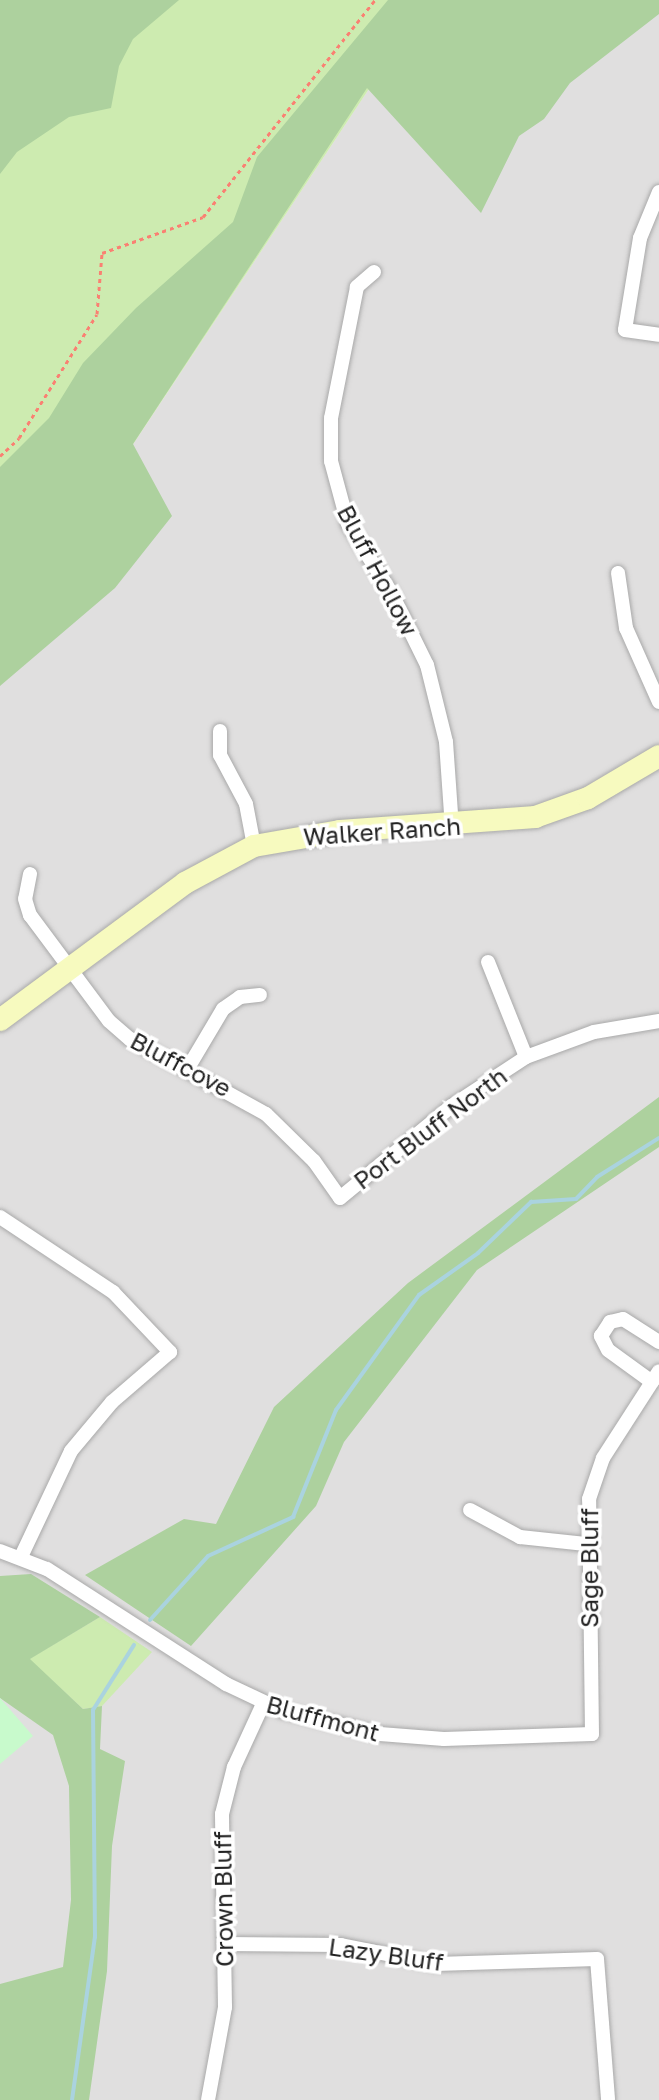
<!DOCTYPE html>
<style>
body{margin:0}
#map{position:relative;width:659px;height:2100px;overflow:hidden;background:#f2efe9;font-family:"Golos Text",sans-serif}
div>[style]{position:absolute}
[style*='--x']{left:calc(var(--x)*1px);top:calc(var(--y)*1px);width:calc(var(--w)*1px);rotate:calc(var(--a)*1deg)}
.residential>*{inset:0;background:#e0dfdf}
.grass>*{inset:0;background:#cdebb0}
.forest>*{inset:0;background:#add19e}
.park>*{inset:0;background:#c8facc}
.stream>*{height:4px;margin:-2px;padding:0 2px;transform-origin:2px;border-radius:2px;background:#aad3df}
.path>*{height:3px;margin-top:-1.5px;transform-origin:0;background:repeating-linear-gradient(90deg,#fa8072 0 4px,transparent 0 8px)}
.roads{filter:drop-shadow(0 0 2px #a9a9a9) drop-shadow(0 0 2px #a9a9a9)}
.street>*{height:14px;margin:-7px;padding:0 7px;transform-origin:7px;border-radius:7px;background:#fff}
.secondary>*{height:22px;margin:-11px;padding:0 11px;transform-origin:11px;border-radius:11px;background:#f7fabf}
span{translate:-50% -50%;white-space:nowrap;text-align:center;line-height:1.15;-webkit-text-stroke:7px #fff;paint-order:stroke}
.street-label{font-size:24px;color:#222}
</style>
<div id="map">
<div class="residential">
<div style="clip-path:polygon(428px 0,659px 0,659px 2100px,0 2100px,0 587px,96px 500px)"></div>
</div>
<div class="grass">
<div style="clip-path:polygon(0 0,428px 0,96px 500px,0 587px)"></div>
<div style="clip-path:polygon(100px 1617px,152px 1652px,102px 1706px,83px 1709px,29px 1659px)"></div>
</div>
<div class="forest">
<div style="clip-path:polygon(0 0,179px 0,133px 39px,119px 66px,111px 108px,69px 117px,17px 152px,0 174px)"></div>
<div style="clip-path:polygon(388px 0,659px 0,659px 14px,570px 83px,544px 119px,519px 136px,481px 213px,367px 88px,133px 444px,172px 516px,115px 588px,0 686px,0 467px,49px 418px,83px 363px,136px 308px,233px 222px,257px 157px)"></div>
<div style="clip-path:polygon(659px 1097px,659px 1147px,477px 1270px,344px 1442px,316px 1506px,191px 1646px,85px 1575px,184px 1519px,216px 1524px,274px 1407px,408px 1283px)"></div>
<div style="clip-path:polygon(31px 1574px,100px 1617px,30px 1659px,83px 1709px,102px 1706px,100px 1749px,125px 1761px,112px 1846px,107px 1971px,89px 2100px,0 2100px,0 1984px,63px 1967px,71px 1900px,69px 1786px,53px 1735px,0 1698px,0 1576px)"></div>
</div>
<div class="park">
<div style="clip-path:polygon(0 1698px,33px 1736px,0 1764px)"></div>
</div>
<div class="stream">
<div style="--x:150;--y:1620;--w:86;--a:-47.8"></div>
<div style="--x:208;--y:1556;--w:94;--a:-24.6"></div>
<div style="--x:293;--y:1517;--w:115;--a:-68.1"></div>
<div style="--x:336;--y:1410;--w:142;--a:-54.2"></div>
<div style="--x:419;--y:1295;--w:72;--a:-35.4"></div>
<div style="--x:478;--y:1253;--w:74;--a:-43.9"></div>
<div style="--x:531;--y:1202;--w:45;--a:-3.8"></div>
<div style="--x:576;--y:1199;--w:30;--a:-46"></div>
<div style="--x:597;--y:1177;--w:73;--a:-32.2"></div>
<div style="--x:72;--y:2100;--w:165;--a:-82"></div>
<div style="--x:95;--y:1937;--w:227;--a:-90.5"></div>
<div style="--x:93;--y:1710;--w:77;--a:-57.8"></div>
</div>
<div class="path">
<div style="--x:0;--y:456;--w:26;--a:-43"></div>
<div style="--x:19;--y:438;--w:146;--a:-57.8"></div>
<div style="--x:97;--y:314;--w:61;--a:-85.3"></div>
<div style="--x:102;--y:253;--w:107;--a:-19.6"></div>
<div style="--x:203;--y:217;--w:277;--a:-51.6"></div>
</div>
<div class="roads">
<div class="street">
<div style="--x:659;--y:192;--w:50;--a:112.4"></div>
<div style="--x:640;--y:238;--w:93;--a:99.3"></div>
<div style="--x:625;--y:330;--w:34;--a:8"></div>
<div style="--x:374;--y:272;--w:23;--a:139"></div>
<div style="--x:357;--y:287;--w:134;--a:101.2"></div>
<div style="--x:331;--y:418;--w:43;--a:90"></div>
<div style="--x:331;--y:461;--w:65;--a:74.9"></div>
<div style="--x:348;--y:524;--w:83;--a:57.8"></div>
<div style="--x:392;--y:594;--w:79;--a:63.8"></div>
<div style="--x:427;--y:665;--w:79;--a:76.1"></div>
<div style="--x:446;--y:742;--w:85;--a:86"></div>
<div style="--x:618;--y:573;--w:56;--a:81.7"></div>
<div style="--x:626;--y:628;--w:81;--a:66"></div>
<div style="--x:220;--y:731;--w:24;--a:90"></div>
<div style="--x:220;--y:755;--w:55;--a:62"></div>
<div style="--x:246;--y:804;--w:43;--a:79.2"></div>
<div style="--x:30;--y:874;--w:25;--a:101"></div>
<div style="--x:25;--y:899;--w:17;--a:73"></div>
<div style="--x:30;--y:915;--w:132;--a:53.3"></div>
<div style="--x:109;--y:1021;--w:28;--a:41"></div>
<div style="--x:130;--y:1039;--w:155;--a:28.9"></div>
<div style="--x:266;--y:1114;--w:67;--a:44.4"></div>
<div style="--x:314;--y:1161;--w:45;--a:54.9"></div>
<div style="--x:340;--y:1198;--w:146;--a:-39.5"></div>
<div style="--x:453;--y:1105;--w:87;--a:-33.3"></div>
<div style="--x:526;--y:1057;--w:72;--a:-20.2"></div>
<div style="--x:594;--y:1032;--w:66;--a:-9.6"></div>
<div style="--x:488;--y:962;--w:102;--a:68.2"></div>
<div style="--x:188;--y:1068;--w:69;--a:-59.3"></div>
<div style="--x:223;--y:1009;--w:21;--a:-35"></div>
<div style="--x:240;--y:997;--w:20;--a:-6"></div>
<div style="--x:0;--y:1217;--w:136;--a:33.6"></div>
<div style="--x:113;--y:1292;--w:83;--a:46.5"></div>
<div style="--x:170;--y:1352;--w:77;--a:139.2"></div>
<div style="--x:112;--y:1402;--w:64;--a:129.9"></div>
<div style="--x:71;--y:1451;--w:117;--a:115.3"></div>
<div style="--x:652;--y:1382;--w:54;--a:-144"></div>
<div style="--x:608;--y:1350;--w:16;--a:-117"></div>
<div style="--x:601;--y:1336;--w:17;--a:-57"></div>
<div style="--x:610;--y:1322;--w:13;--a:-13"></div>
<div style="--x:623;--y:1319;--w:43;--a:32.6"></div>
<div style="--x:470;--y:1510;--w:57;--a:28.4"></div>
<div style="--x:520;--y:1537;--w:66;--a:6.1"></div>
<div style="--x:0;--y:1551;--w:50;--a:21"></div>
<div style="--x:47;--y:1569;--w:213;--a:32.7"></div>
<div style="--x:226;--y:1684;--w:63;--a:25.3"></div>
<div style="--x:283;--y:1711;--w:100;--a:13.3"></div>
<div style="--x:380;--y:1734;--w:64;--a:4.5"></div>
<div style="--x:444;--y:1739;--w:148;--a:-1.9"></div>
<div style="--x:592;--y:1734;--w:235;--a:-90.7"></div>
<div style="--x:589;--y:1499;--w:43;--a:-71.1"></div>
<div style="--x:603;--y:1458;--w:103;--a:-57.2"></div>
<div style="--x:224;--y:1944;--w:117;--a:0.5"></div>
<div style="--x:341;--y:1945;--w:97;--a:11.3"></div>
<div style="--x:436;--y:1964;--w:161;--a:-1.8"></div>
<div style="--x:597;--y:1959;--w:141;--a:85.5"></div>
<div style="--x:208;--y:2100;--w:95;--a:-79.6"></div>
<div style="--x:225;--y:2007;--w:193;--a:-90.9"></div>
<div style="--x:222;--y:1814;--w:49;--a:-75.7"></div>
<div style="--x:234;--y:1767;--w:69;--a:-65.3"></div>
</div>
<div class="secondary">
<div style="--x:0;--y:1020;--w:230;--a:-36.5"></div>
<div style="--x:185;--y:883;--w:78;--a:-28.2"></div>
<div style="--x:254;--y:846;--w:87;--a:-9.9"></div>
<div style="--x:340;--y:831;--w:196;--a:-4.1"></div>
<div style="--x:535;--y:817;--w:56;--a:-19.7"></div>
<div style="--x:588;--y:798;--w:82;--a:-30.6"></div>
</div>
</div>
<div class="street-label">
<span style="left:378px;top:570px;rotate:62deg">Bluff Hollow</span>
<span style="left:382px;top:831px;rotate:-4deg">Walker Ranch</span>
<span style="left:181px;top:1064px;rotate:28deg">Bluffcove</span>
<span style="left:430px;top:1128px;rotate:-37deg">Port Bluff North</span>
<span style="left:589px;top:1568px;rotate:-90deg">Sage Bluff</span>
<span style="left:323px;top:1718px;rotate:15deg">Bluffmont</span>
<span style="left:223px;top:1899px;rotate:-91deg">Crown Bluff</span>
<span style="left:386px;top:1954px;rotate:8deg">Lazy Bluff</span>
</div>
</div>
